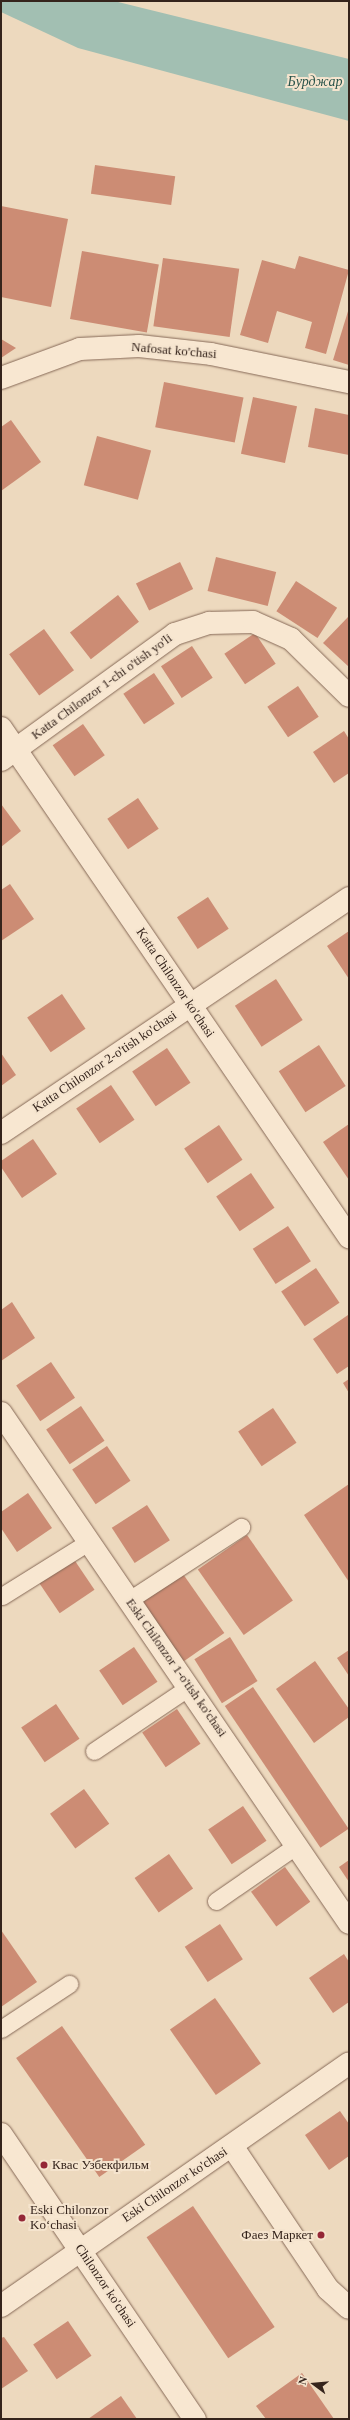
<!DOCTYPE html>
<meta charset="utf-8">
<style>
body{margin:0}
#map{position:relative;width:350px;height:2420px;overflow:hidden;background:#edd9be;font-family:Georgia,serif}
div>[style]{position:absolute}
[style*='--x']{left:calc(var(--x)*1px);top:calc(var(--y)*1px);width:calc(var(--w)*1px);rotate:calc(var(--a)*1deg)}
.water>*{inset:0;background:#a2bfb2}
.building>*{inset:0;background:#cc8c74;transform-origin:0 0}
.roads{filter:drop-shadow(0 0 1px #866957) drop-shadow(0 0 1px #866957)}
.lane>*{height:17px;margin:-8.5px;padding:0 8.5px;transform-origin:8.5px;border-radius:8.5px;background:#f8e7d1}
.street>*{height:22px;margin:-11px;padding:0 11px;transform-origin:11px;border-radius:11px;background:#f8e7d1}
.secondary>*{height:22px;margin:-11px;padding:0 11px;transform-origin:11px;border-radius:11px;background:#f8e7d1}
.dots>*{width:11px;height:11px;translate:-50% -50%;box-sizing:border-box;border:2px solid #f5e4ce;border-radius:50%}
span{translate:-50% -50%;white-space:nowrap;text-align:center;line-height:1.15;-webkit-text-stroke:4px #f5e4ce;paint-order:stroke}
.street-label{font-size:13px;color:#35241c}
.poi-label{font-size:13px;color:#35241c}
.left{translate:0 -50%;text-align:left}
.right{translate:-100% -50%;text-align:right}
.water-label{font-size:14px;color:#2b554c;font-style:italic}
.frame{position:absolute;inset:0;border:2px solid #35241c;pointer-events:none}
.north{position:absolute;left:294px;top:2364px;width:40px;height:40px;-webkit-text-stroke:3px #f5e4ce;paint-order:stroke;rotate:286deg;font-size:11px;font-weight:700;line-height:16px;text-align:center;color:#35241c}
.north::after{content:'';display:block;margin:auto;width:14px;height:18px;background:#35241c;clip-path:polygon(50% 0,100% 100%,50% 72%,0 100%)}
</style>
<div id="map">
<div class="water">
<div style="clip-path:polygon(1px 1px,114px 1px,349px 59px,349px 121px,78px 48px,1px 12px)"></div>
</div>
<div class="building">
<div style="left:95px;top:165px;width:81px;height:29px;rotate:8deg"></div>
<div style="clip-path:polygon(1px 206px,68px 219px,51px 307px,1px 297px)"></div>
<div style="left:82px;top:251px;width:78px;height:69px;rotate:10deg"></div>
<div style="clip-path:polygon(299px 256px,349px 270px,326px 354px,305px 348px,312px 322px,277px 311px,268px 343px,240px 335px,262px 260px,295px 269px)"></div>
<div style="left:163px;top:258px;width:77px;height:69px;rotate:8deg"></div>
<div style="clip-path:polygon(349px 308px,349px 365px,333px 360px)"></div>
<div style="clip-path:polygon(1px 339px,16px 348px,1px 358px)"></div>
<div style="left:164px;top:382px;width:81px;height:46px;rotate:11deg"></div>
<div style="left:253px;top:397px;width:45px;height:58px;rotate:12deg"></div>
<div style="clip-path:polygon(315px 408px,349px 415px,349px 455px,308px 447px)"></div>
<div style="clip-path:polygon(11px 420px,41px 462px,1px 491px,1px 427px)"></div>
<div style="left:97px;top:436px;width:56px;height:51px;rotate:15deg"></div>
<div style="left:216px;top:557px;width:62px;height:35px;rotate:14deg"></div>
<div style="left:180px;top:562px;width:30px;height:49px;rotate:64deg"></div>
<div style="left:296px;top:581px;width:49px;height:36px;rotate:33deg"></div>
<div style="left:118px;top:595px;width:34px;height:61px;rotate:52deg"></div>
<div style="clip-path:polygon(349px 616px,349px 667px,323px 643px)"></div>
<div style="left:44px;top:629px;width:51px;height:43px;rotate:54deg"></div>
<div style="left:255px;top:633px;width:37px;height:37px;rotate:56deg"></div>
<div style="left:192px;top:646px;width:38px;height:37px;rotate:57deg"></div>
<div style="left:154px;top:673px;width:37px;height:37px;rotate:56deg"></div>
<div style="left:298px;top:686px;width:37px;height:37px;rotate:56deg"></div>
<div style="left:83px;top:724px;width:38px;height:37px;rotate:55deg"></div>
<div style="clip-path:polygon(344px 731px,349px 739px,349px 773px,334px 783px,313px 752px)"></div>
<div style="left:138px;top:798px;width:37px;height:37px;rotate:56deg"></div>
<div style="clip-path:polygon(1px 804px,21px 831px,1px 847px)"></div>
<div style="clip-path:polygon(10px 884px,34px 919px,1px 941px,1px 890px)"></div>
<div style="left:208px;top:897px;width:38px;height:37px;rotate:57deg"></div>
<div style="clip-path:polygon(349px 931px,349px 979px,327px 946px)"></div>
<div style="left:276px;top:979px;width:49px;height:49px;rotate:57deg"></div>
<div style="left:62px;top:994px;width:42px;height:42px;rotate:56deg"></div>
<div style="left:319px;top:1045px;width:49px;height:48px;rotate:57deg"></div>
<div style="left:167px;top:1048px;width:42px;height:42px;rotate:56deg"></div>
<div style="clip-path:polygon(1px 1053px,16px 1075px,1px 1086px)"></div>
<div style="left:111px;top:1085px;width:42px;height:42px;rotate:56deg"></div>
<div style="clip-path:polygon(349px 1124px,349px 1180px,323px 1142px)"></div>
<div style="left:219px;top:1125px;width:42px;height:42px;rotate:56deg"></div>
<div style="clip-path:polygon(33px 1139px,57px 1174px,22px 1198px,1px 1167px,1px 1161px)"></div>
<div style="left:251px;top:1173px;width:42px;height:42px;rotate:56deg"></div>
<div style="left:288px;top:1226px;width:42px;height:42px;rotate:57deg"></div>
<div style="left:316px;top:1268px;width:42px;height:42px;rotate:56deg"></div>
<div style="clip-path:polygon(12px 1302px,35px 1338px,1px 1361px,1px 1310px)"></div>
<div style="clip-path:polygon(348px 1315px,349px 1366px,337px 1374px,313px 1339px)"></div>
<div style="left:51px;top:1362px;width:43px;height:42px;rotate:56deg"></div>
<div style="clip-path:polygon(349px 1379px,349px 1393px,343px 1383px)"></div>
<div style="left:81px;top:1406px;width:42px;height:42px;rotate:56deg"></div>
<div style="left:273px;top:1408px;width:42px;height:42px;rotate:56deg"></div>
<div style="left:107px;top:1446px;width:42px;height:42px;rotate:56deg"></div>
<div style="clip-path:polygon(349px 1484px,349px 1582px,304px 1515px)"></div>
<div style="clip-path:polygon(28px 1493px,52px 1528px,17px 1552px,1px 1528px,1px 1512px)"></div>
<div style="left:147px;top:1505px;width:42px;height:42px;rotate:57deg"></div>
<div style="left:247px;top:1535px;width:80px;height:60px;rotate:55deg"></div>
<div style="left:71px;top:1555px;width:42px;height:42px;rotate:56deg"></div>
<div style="left:183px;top:1574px;width:72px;height:52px;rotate:55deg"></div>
<div style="left:230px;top:1637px;width:52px;height:42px;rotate:58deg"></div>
<div style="left:134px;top:1647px;width:42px;height:42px;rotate:56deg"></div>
<div style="clip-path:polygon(349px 1650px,349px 1676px,337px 1658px)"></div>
<div style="clip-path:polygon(315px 1661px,349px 1709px,349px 1717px,314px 1743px,276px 1689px)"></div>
<div style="left:253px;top:1687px;width:171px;height:34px;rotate:56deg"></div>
<div style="left:56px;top:1704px;width:42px;height:42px;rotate:56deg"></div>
<div style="left:177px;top:1709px;width:42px;height:42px;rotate:56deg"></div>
<div style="left:84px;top:1789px;width:43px;height:42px;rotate:54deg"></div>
<div style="left:243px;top:1806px;width:42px;height:42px;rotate:56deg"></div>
<div style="left:169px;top:1854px;width:42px;height:42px;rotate:55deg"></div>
<div style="clip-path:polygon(349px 1860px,349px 1882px,339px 1867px)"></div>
<div style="left:285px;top:1867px;width:43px;height:42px;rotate:54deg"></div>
<div style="left:220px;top:1924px;width:42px;height:42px;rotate:57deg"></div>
<div style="clip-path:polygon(1px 1930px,37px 1982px,1px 2007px)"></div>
<div style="clip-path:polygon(344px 1954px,349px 1962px,349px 2002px,333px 2013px,309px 1978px)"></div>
<div style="left:215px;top:1998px;width:80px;height:55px;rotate:55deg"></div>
<div style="left:62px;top:2026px;width:145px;height:56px;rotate:55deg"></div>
<div style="clip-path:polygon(340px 2111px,349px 2124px,349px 2156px,329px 2170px,305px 2135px)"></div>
<div style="left:193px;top:2206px;width:146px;height:56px;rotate:56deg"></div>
<div style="left:68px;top:2321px;width:42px;height:42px;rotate:56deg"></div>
<div style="clip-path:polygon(4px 2337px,28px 2371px,1px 2389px,1px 2338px)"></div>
<div style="clip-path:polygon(302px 2373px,334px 2419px,266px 2419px,256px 2406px)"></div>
<div style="clip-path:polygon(121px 2396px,137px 2419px,88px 2419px)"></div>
</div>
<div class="roads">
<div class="lane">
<div style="--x:2;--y:1596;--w:104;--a:-32"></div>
<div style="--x:129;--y:1600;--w:134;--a:-33.1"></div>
<div style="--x:94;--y:1751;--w:115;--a:-34"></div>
<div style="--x:216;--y:1901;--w:98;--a:-34.7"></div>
<div style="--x:1;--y:2029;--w:82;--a:-33.5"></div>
</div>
<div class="street">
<div style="--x:1;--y:378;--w:84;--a:-20.2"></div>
<div style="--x:80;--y:349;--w:59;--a:-2.9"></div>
<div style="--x:139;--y:346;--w:72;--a:6.3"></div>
<div style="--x:211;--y:354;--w:141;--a:11.5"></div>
<div style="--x:1;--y:728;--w:617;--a:55.64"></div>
<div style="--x:1;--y:760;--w:215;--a:-35.9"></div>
<div style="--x:175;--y:634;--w:36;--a:-18"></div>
<div style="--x:209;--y:623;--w:44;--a:-1.3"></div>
<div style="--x:253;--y:622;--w:42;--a:24.1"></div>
<div style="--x:291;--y:639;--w:81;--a:44.5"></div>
<div style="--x:1;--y:1133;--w:420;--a:-34"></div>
<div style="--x:1;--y:1413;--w:617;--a:55.69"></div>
<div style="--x:232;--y:2146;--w:172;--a:56.1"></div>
<div style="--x:328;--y:2289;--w:28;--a:42"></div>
<div style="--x:1;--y:2306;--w:424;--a:-34.9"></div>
</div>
<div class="secondary">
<div style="--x:1;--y:2134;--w:345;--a:55.8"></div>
</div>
</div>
<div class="dots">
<div style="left:44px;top:2165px;background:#942737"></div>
<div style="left:22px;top:2218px;background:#942737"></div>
<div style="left:321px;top:2235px;background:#942737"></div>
</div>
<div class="street-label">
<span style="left:174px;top:351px;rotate:5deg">Nafosat ko'chasi</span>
<span style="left:102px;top:687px;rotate:-36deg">Katta Chilonzor 1-chi o'tish yo'li</span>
<span style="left:175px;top:983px;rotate:56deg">Katta Chilonzor ko'chasi</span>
<span style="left:105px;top:1062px;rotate:-34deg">Katta Chilonzor 2-o'tish ko'chasi</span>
<span style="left:176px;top:1668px;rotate:55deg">Eski Chilonzor 1-o'tish ko'chasi</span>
<span style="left:175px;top:2185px;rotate:-34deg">Eski Chilonzor ko'chasi</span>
<span style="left:105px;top:2286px;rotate:56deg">Chilonzor ko'chasi</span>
</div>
<div class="poi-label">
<span class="left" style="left:52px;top:2165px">Квас Узбекфильм</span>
<span class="left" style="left:30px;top:2218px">Eski Chilonzor<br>Koʻchasi</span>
<span class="right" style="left:313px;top:2235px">Фаез Маркет</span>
</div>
<div class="water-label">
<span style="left:315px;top:82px">Бурджар</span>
</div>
<div class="frame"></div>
<div class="north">N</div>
</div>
